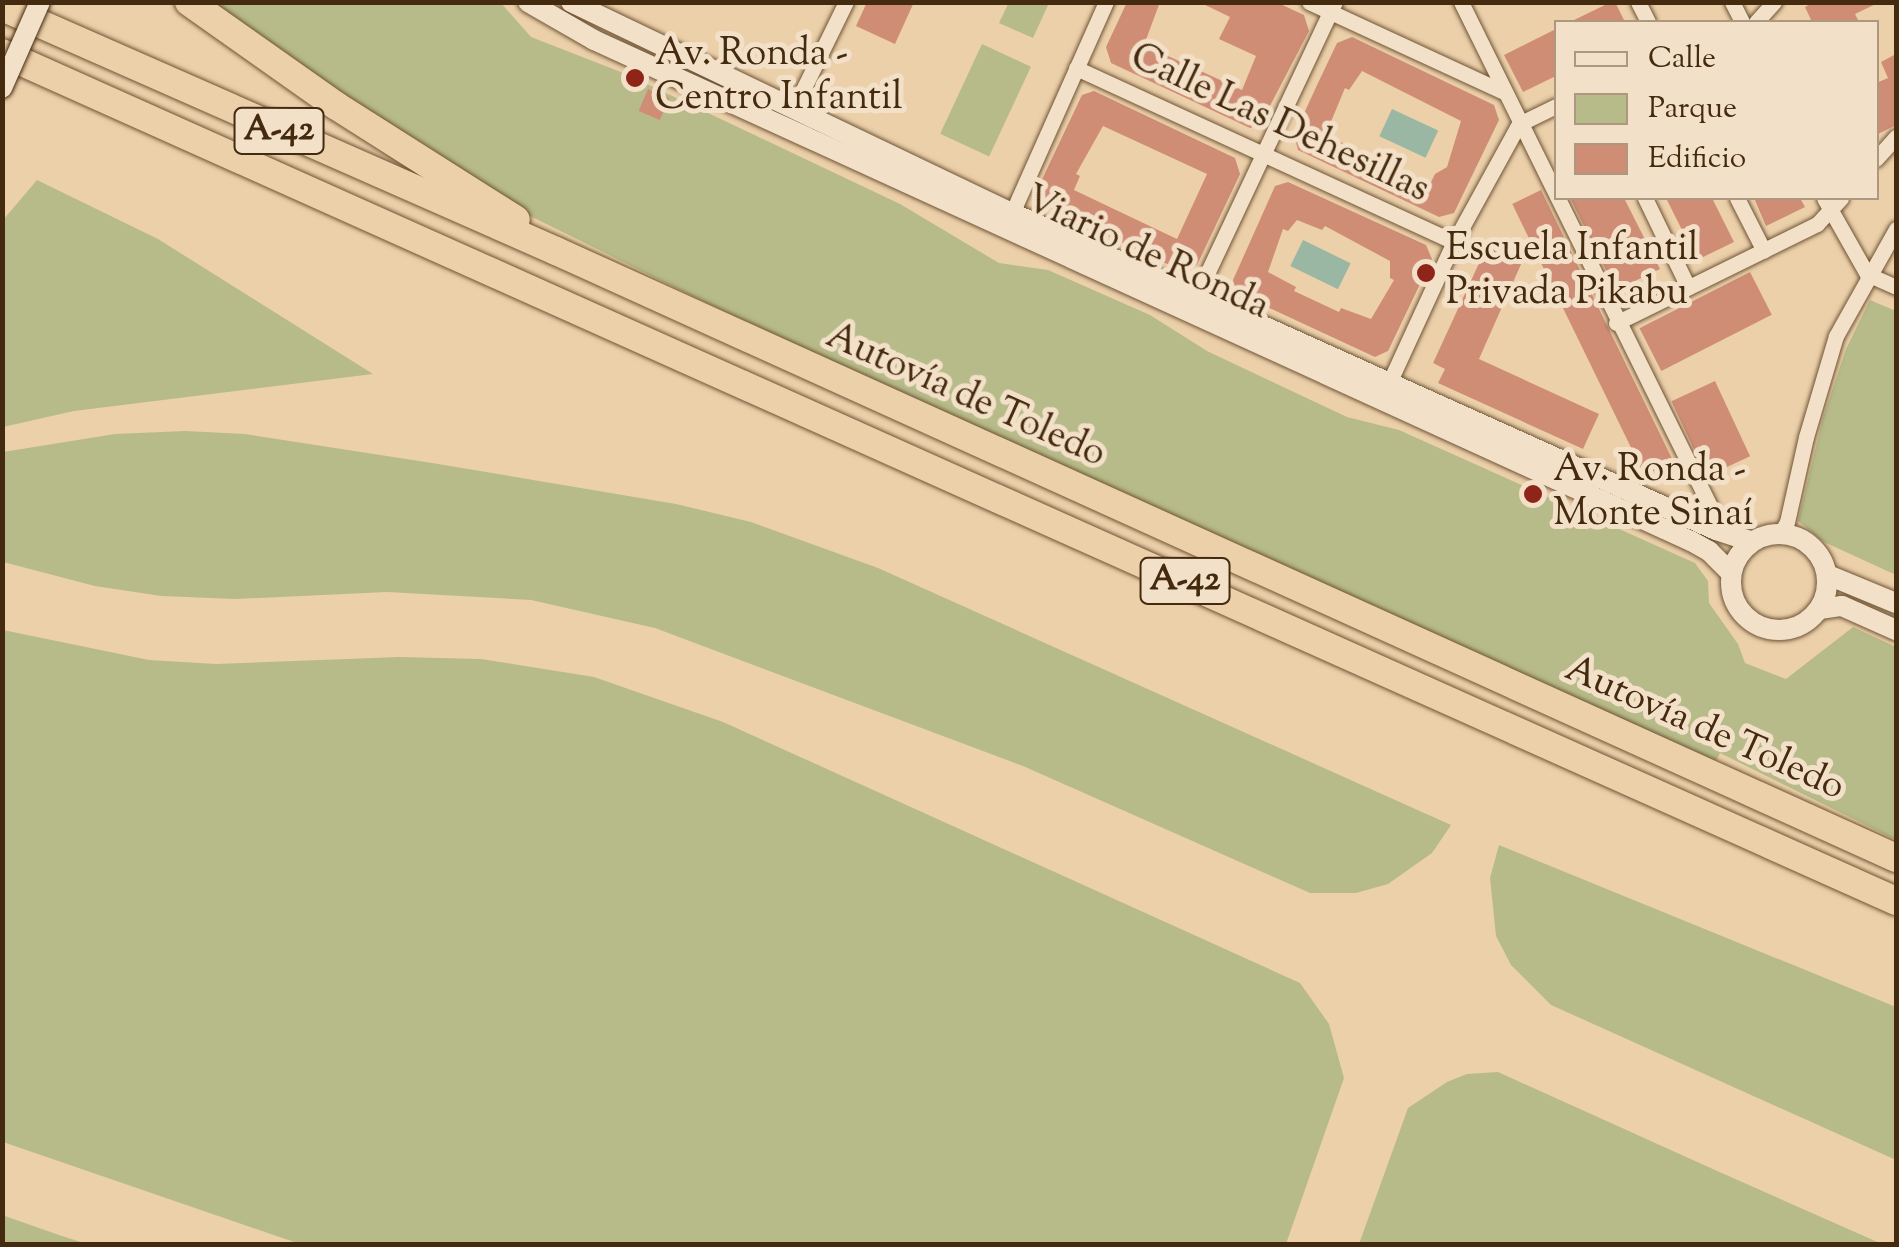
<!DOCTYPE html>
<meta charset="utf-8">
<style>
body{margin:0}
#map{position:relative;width:1899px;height:1247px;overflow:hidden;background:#ecd0aa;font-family:"Sorts Mill Goudy",serif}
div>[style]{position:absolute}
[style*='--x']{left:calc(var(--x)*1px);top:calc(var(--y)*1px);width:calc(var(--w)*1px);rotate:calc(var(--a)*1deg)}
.green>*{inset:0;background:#b7bb89;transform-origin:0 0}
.water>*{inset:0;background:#9ab7a3;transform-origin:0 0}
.building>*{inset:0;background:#d08d76;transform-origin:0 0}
.roads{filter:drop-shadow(0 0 2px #6e5435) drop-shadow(0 0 2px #6e5435)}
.street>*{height:15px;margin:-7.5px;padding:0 7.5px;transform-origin:7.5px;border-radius:7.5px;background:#f3e0c8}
.secondary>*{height:20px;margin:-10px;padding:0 10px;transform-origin:10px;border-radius:10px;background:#f3e0c8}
.secondary>.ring{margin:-10px;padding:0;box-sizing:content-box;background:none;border:20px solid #f3e0c8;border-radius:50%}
.highway>*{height:28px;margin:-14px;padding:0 14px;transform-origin:14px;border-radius:14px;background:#ecd0aa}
.bridges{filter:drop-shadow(0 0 2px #442a0e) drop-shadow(0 0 2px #442a0e)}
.secondary-bridge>*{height:20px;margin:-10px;padding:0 10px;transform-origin:10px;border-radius:10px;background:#f3e0c8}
.dots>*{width:28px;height:28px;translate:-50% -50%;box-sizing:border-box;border:5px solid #f3e0c8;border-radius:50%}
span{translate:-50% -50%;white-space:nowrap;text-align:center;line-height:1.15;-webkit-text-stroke:10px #f3e0c8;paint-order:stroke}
.shield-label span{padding:2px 8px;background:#f3e0c8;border:2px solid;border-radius:8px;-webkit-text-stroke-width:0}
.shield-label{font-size:35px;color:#442a0e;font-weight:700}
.poi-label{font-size:38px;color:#442a0e}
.left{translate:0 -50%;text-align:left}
.street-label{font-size:38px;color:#442a0e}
.frame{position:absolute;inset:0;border:5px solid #442a0e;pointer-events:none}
.legend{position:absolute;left:1554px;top:20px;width:325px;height:180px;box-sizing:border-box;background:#f3e0c8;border:2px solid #ad977e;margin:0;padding:12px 18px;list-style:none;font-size:30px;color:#442a0e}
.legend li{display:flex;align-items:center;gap:20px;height:50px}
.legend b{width:50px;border:2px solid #ad977e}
</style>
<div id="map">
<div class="green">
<div style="clip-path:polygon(1009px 2px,1049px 3px,1033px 38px,999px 23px)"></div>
<div style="clip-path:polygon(186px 3px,501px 3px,531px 37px,626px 74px,900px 204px,999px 263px,1048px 270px,1150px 315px,1207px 351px,1347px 417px,1399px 430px,1695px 563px,1708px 581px,1709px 603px,1738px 644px,1745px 663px,1786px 679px,1853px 627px,1896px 647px,1896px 840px,1720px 753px,1710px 773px,686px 293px,437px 170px)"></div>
<div style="left:982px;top:44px;width:54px;height:99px;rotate:25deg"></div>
<div style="clip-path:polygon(37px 180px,158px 239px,373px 374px,74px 411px,3px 427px,3px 220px)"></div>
<div style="clip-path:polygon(1870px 300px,1896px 311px,1896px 575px,1824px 542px,1798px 521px,1823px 418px,1846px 349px)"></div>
<div style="clip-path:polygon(185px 431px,245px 434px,432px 463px,676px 504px,751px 522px,878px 568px,1451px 825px,1432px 853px,1388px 884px,1356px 893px,1310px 893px,1023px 766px,655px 628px,531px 600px,387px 592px,235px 599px,161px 596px,95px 586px,3px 562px,3px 452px,115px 434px)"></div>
<div style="clip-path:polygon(3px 630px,149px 660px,216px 664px,399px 657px,481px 659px,594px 677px,723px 722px,1300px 983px,1329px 1024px,1344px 1078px,1286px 1244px,300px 1244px,3px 1142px)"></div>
<div style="clip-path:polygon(1499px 845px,1896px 1007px,1896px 1160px,1551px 1005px,1511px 965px,1496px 936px,1490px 878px)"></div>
<div style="clip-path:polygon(1498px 1072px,1715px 1170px,1882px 1244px,1359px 1244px,1408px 1108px,1447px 1082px,1467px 1074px)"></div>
<div style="clip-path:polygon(2px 1215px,59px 1235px,87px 1244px,3px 1244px)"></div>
</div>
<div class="water">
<div style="left:1392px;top:109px;width:51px;height:30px;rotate:25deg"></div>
<div style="left:1303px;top:240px;width:53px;height:29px;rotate:26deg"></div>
</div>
<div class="building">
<div style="clip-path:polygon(867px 2px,914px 2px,895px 44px,856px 26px)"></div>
<div style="clip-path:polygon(1127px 2px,1160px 2px,1144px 45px,1242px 90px,1256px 56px,1219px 39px,1230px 17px,1199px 2px,1276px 2px,1304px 15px,1309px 31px,1260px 125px,1250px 128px,1111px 63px,1106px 47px)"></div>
<div style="clip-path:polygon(1611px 2px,1615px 2px,1625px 22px,1570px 22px)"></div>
<div style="clip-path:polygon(1814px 2px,1880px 2px,1855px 14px,1859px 22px,1812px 22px,1805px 7px)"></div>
<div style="clip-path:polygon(1556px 29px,1556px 76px,1523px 92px,1504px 55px)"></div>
<div style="clip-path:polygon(evenodd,1352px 37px,1494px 105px,1499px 120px,1454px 213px,1439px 217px,1298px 150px,1294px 135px,1318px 83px,1337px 43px,1352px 37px,1362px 71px,1461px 121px,1447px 167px,1435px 174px,1430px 184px,1330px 137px,1335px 126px,1330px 124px,1345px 88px,1349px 90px,1362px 71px)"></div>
<div style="clip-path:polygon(1896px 54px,1896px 125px,1876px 135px,1876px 83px,1888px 78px,1881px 62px)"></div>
<div style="left:648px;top:89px;width:23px;height:24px;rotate:23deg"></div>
<div style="clip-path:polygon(evenodd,1094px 91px,1235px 158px,1240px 174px,1197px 265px,1182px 271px,1040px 204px,1036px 192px,1082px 95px,1094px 91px,1103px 126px,1207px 174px,1177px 239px,1074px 190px,1080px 176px,1076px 174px,1103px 126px)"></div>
<div style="clip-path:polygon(evenodd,1288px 182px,1426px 245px,1432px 259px,1388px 351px,1375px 357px,1237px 293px,1233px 280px,1275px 186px,1288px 182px,1297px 220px,1322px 230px,1325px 226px,1390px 261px,1390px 278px,1394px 280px,1371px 319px,1341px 308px,1339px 312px,1294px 291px,1296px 287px,1268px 272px,1283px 229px,1288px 231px,1297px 220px)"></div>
<div style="left:1541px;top:190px;width:302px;height:32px;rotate:64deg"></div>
<div style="clip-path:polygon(1570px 198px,1624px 198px,1660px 269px,1616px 290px)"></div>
<div style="clip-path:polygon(1666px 198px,1712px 198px,1734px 242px,1697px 260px)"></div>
<div style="clip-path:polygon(1754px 198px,1800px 198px,1805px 207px,1766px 226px)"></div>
<div style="clip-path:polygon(1487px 246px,1522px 262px,1479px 359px,1599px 414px,1583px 449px,1438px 383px,1445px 369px,1433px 363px)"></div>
<div style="left:1750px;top:272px;width:48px;height:124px;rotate:63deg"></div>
<div style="left:1715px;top:381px;width:83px;height:48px;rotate:65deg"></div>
</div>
<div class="roads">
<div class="street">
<div style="--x:1309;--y:2;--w:213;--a:24.8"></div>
<div style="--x:1461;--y:2;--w:567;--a:63.71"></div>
<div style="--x:1712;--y:510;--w:20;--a:79"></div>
<div style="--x:1638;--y:2;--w:22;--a:63"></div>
<div style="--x:1732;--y:2;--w:22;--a:63"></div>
<div style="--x:1756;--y:22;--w:27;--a:-48"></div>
<div style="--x:1076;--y:68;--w:416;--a:24.7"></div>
<div style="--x:793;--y:110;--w:120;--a:-63.9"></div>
<div style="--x:1876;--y:159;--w:30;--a:-48"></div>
<div style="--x:1645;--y:198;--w:99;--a:64.2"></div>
<div style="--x:1737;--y:198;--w:59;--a:63"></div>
<div style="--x:1824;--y:198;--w:87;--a:60.5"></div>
<div style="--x:1867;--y:274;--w:32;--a:24"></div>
<div style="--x:1008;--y:222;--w:241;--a:-66"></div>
<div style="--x:1196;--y:297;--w:326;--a:-64.8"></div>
<div style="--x:1616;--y:323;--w:224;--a:-26.2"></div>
<div style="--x:1817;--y:224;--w:35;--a:-47"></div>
<div style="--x:1389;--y:383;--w:155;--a:-65.3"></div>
<div style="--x:1454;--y:242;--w:135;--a:-61.2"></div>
<div style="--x:1519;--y:124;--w:41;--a:-25.9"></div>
<div style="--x:1780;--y:534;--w:14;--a:-60"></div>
<div style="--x:1787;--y:522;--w:87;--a:-77.4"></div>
<div style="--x:1806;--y:437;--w:105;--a:-73.5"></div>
<div style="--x:1836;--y:336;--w:123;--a:-60.7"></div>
</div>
<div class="secondary">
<div style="--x:528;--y:2;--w:76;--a:29.9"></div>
<div style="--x:594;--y:40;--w:1206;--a:24.55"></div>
<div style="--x:1691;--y:541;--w:21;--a:29"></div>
<div style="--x:1709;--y:551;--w:31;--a:45"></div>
<div style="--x:571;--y:2;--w:489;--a:25.6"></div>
<div style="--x:1012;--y:213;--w:772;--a:24.24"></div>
<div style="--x:1716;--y:530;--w:36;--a:18"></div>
<div class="ring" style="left:1731px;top:534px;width:76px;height:76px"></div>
<div style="--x:1828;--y:575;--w:74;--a:22.4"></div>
<div style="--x:1820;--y:609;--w:22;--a:-8"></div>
<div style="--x:1842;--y:606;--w:59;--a:24"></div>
</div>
<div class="highway">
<div style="--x:189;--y:2;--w:179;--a:35.2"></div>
<div style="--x:335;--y:105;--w:214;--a:32.4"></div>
<div style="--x:2;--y:7;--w:605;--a:23.77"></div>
<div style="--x:556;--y:251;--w:1471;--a:24.37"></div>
<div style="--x:2;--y:53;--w:2075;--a:24.12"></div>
</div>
</div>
<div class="bridges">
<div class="secondary-bridge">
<div style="--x:2;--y:88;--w:94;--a:-66.2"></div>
</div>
</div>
<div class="dots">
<div style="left:635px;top:78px;background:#8f2418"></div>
<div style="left:1426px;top:273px;background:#8f2418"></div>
<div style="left:1533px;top:494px;background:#8f2418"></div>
</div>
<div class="shield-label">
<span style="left:279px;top:131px">A-42</span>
<span style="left:1185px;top:581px">A-42</span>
</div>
<div class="poi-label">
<span class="left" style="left:655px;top:78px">Av. Ronda -<br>Centro Infantil</span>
<span class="left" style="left:1446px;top:273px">Escuela Infantil<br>Privada Pikabu</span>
<span class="left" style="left:1553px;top:494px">Av. Ronda -<br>Monte Sinaí</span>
</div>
<div class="street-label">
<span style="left:1279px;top:125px;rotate:25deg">Calle Las Dehesillas</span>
<span style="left:1146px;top:255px;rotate:25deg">Viario de Ronda</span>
<span style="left:965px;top:397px;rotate:24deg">Autovía de Toledo</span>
<span style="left:1704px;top:730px;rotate:24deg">Autovía de Toledo</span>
</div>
<div class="frame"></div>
<ul class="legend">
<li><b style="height:12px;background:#f3e0c8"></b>Calle</li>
<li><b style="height:28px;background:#b7bb89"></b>Parque</li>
<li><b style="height:28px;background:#d08d76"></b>Edificio</li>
</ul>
</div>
